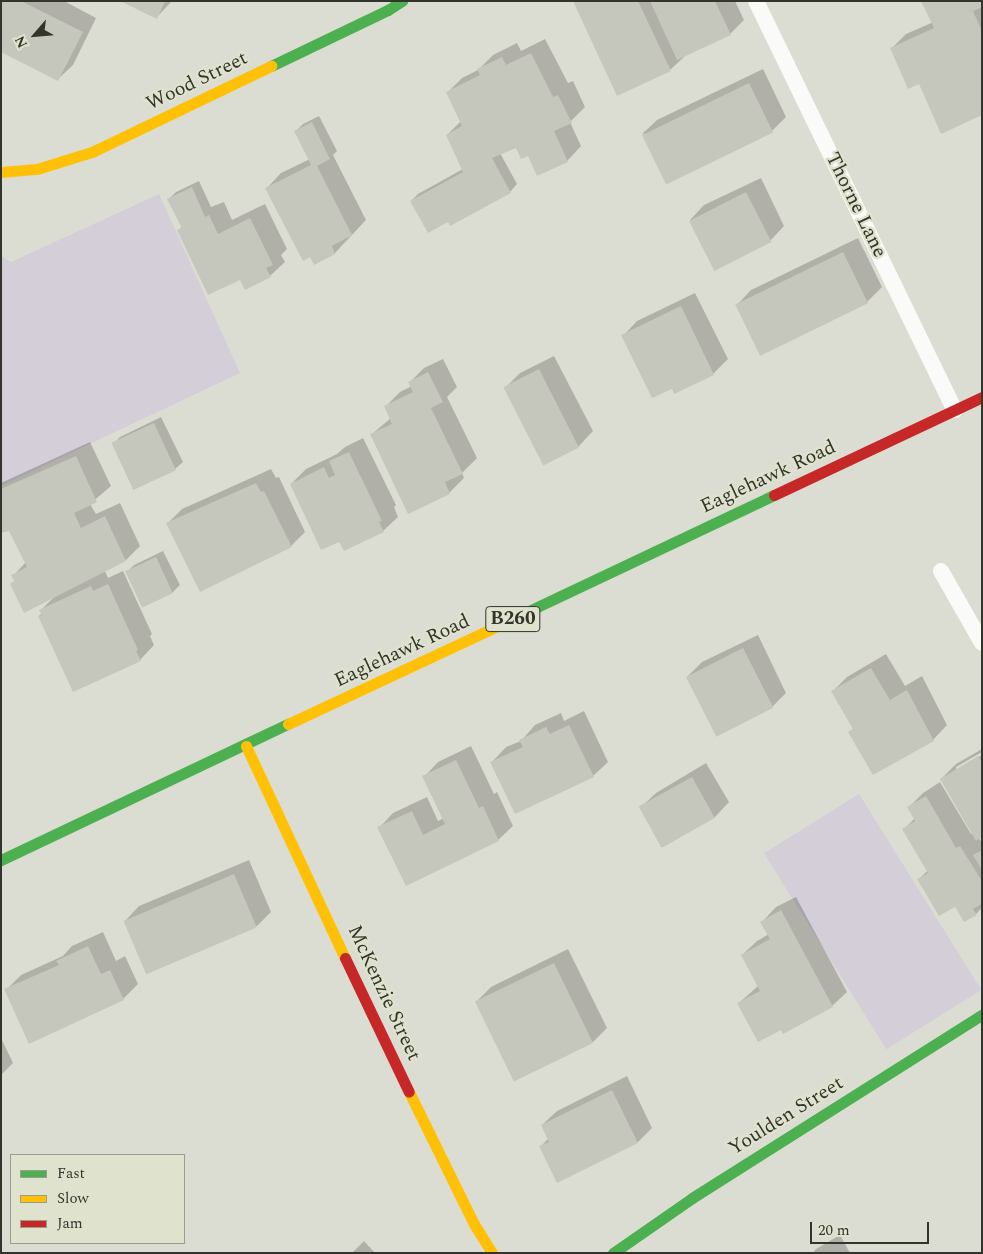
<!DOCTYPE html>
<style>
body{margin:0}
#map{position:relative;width:983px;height:1254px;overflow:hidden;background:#dcddd2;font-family:Spectral,serif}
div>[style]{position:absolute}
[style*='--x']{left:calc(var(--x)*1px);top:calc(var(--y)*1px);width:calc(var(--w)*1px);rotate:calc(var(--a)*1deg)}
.green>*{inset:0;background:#d3ced8;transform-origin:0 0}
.shadow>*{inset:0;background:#0003}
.building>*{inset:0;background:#c5c6bc;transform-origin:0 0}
.lane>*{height:16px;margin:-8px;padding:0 8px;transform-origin:8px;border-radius:8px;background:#fafaf8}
.fast>*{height:11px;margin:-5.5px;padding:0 5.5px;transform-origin:5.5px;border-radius:5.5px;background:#4caf50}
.slow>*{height:11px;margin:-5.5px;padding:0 5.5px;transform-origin:5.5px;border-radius:5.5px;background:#ffc107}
.jam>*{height:11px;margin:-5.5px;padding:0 5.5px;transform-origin:5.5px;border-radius:5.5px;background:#c62828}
span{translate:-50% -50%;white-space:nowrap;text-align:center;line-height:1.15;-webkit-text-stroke:4.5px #dfe2cd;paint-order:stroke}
.shield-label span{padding:1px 4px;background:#dfe2cd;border:1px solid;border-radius:4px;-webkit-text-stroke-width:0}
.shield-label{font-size:19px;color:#33342c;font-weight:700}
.street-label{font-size:20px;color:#33342c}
.frame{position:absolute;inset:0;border:2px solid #33342c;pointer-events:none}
.legend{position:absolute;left:10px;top:1154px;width:175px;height:90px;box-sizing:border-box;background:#dfe2cd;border:1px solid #9a9c8d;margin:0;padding:6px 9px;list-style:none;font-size:15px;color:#33342c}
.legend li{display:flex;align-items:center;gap:10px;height:25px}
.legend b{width:25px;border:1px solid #9a9c8d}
.north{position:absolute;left:10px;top:10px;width:50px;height:50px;-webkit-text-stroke:4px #dfe2cd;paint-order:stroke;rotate:243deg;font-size:14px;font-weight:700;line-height:20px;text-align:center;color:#33342c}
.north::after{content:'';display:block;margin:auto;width:18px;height:22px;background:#33342c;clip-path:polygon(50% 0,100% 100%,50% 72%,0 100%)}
.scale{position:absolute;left:810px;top:1222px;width:119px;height:22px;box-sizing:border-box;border:2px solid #33342c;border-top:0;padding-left:6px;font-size:15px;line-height:18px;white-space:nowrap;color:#33342c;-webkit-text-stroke:4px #dfe2cd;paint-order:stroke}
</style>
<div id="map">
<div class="green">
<div style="clip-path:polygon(159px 194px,240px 373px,1px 486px,1px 256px,11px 262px)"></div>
<div style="left:859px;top:794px;width:231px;height:112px;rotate:58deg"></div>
</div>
<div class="shadow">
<div style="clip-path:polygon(1px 1px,64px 1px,96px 18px,73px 65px,58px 79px)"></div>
<div style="clip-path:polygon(123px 1px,172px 1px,157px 17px)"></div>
<div style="clip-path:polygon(574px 1px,735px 1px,744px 20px,730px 34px,685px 56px,670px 70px)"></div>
<div style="clip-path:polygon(982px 1px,982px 114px,920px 82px,892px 48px,906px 34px)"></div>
<div style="clip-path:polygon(545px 39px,568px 83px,573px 81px,585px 107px,570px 122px,581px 146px,567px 161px,517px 147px,500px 153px,517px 184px,510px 192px,449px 220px,411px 201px,418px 194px,463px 169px,447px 135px,461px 121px,447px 93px,462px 78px,478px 70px,493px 55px,517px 43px,521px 51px)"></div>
<div style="clip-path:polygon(763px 69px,786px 117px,772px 131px,642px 134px,657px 120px)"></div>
<div style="clip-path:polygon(319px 116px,337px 151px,333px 155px,366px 220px,335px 253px,314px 263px,267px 188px,281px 173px,310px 159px,296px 131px,303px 124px)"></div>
<div style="clip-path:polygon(761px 178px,784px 226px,770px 241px,690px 220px,704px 205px)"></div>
<div style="clip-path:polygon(199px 181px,211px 207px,224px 202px,232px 220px,265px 204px,287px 249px,281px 255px,285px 262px,270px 276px,241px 278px,179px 230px,182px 227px,169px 199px,176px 192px)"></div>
<div style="clip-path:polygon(858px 238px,882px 287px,867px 302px,761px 354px,737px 305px,751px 290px)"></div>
<div style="clip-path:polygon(695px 293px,728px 359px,713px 374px,672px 387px,623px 336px,637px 321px)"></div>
<div style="clip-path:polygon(554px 356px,593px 431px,579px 446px,544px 464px,505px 388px,520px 373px)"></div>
<div style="clip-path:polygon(443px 359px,457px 387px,447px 397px,477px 458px,462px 473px,464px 478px,449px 493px,372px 434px,391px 418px,386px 406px,400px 392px,412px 386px,410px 382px,424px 368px)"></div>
<div style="clip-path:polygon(161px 417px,183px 462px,175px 469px,113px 444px,120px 437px)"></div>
<div style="clip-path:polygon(363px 438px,396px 505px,394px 507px,398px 517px,383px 531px,340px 540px,291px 484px,306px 469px,337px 454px,345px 447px)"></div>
<div style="clip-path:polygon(90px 442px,111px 486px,90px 504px,96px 514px,120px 503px,140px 546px,126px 560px,105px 571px,108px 578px,123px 571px,152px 634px,150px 636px,154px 645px,140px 660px,39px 616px,42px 613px,41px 610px,55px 596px,15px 580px,13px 576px,26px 562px,10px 529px,1px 530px,1px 483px)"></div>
<div style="clip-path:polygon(271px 469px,276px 478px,279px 477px,305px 532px,291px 546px,168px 523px,182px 509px)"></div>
<div style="clip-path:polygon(163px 551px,180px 585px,173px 592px,144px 606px,127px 572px,134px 565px)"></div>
<div style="clip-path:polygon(758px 635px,786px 693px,772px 707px,688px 676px,702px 662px)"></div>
<div style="clip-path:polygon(886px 654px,905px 686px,922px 676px,947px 725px,933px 740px,849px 732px,854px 728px,833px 691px,847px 677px)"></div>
<div style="clip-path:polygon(584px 711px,608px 762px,593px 776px,492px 762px,506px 747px,521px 741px,535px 725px,561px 713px,564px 721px)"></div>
<div style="clip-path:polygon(471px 746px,494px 794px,497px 792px,513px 826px,498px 840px,406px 884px,379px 828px,393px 813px,427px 797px,438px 821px,444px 818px,424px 777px,438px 762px)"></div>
<div style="clip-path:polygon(982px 749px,982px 752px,956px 767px,956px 770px,982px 755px,982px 836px,979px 838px,982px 843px,982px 908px,976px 914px,955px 905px,919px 879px,928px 870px,904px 829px,915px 818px,908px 808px,923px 793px,940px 782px,971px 834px,973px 833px,941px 779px,956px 764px)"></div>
<div style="clip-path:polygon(706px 763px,729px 802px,715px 817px,663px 847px,641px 807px,656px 793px)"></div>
<div style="clip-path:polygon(249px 860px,271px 912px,257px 926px,125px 921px,139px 906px)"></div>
<div style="clip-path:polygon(796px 897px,847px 992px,832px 1006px,781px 1028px,739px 1003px,758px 986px,742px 955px,757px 941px,769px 934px,762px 922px,776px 907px)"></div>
<div style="clip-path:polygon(103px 932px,116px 961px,125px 956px,138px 984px,123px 999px,6px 990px,21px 975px,63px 956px,72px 946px)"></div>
<div style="clip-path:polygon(568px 949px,607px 1028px,593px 1042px,477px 1001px,491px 987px)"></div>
<div style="clip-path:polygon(1px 1038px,13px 1063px,1px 1075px)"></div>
<div style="clip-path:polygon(627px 1076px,652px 1128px,638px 1142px,541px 1146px,548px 1139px,542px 1125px,557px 1111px)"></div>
<div style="clip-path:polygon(840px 1235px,850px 1253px,813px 1253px,816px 1249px)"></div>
<div style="clip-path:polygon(364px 1241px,375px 1253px,352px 1253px)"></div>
</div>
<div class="building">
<div style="clip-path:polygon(1px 1px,21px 1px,83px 32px,58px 81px,1px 52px)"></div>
<div style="clip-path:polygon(120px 1px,165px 1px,157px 19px)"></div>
<div style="clip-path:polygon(573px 1px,638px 1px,671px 71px,617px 96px)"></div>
<div style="clip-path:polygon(650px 1px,715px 1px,731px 35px,677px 60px)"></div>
<div style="clip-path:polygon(921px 1px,982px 1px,982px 7px,973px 11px,982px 31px,982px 115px,941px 134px,919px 84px,908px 89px,890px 48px,934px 28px)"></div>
<div style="clip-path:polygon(531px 53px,553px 97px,558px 95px,572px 123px,554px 131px,568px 162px,537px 176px,528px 156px,521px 159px,516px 148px,492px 158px,511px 193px,450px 226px,448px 222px,428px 233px,410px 201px,463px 172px,446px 135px,462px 126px,446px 92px,480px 75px,477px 69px,502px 57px,506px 65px)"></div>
<div style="left:749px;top:83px;width:55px;height:119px;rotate:64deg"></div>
<div style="clip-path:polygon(312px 122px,330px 159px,317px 166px,352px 235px,332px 246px,335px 254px,314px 265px,310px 257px,303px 261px,265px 188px,311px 165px,294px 131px)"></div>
<div style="clip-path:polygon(192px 187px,205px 217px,209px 215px,218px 234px,250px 218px,273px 265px,266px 268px,271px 277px,245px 290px,240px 280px,208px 295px,177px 230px,182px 228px,167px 199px)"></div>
<div style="left:746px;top:192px;width:56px;height:64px;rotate:63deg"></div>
<div style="left:843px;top:252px;width:57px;height:120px;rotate:64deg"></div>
<div style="clip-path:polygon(681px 306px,714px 375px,674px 394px,672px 389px,652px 398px,621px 335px)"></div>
<div style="left:539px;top:369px;width:88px;height:40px;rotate:63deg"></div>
<div style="clip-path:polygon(428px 372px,443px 402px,431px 408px,463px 474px,445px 482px,450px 494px,408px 514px,370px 434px,392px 424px,384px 406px,413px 392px,408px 382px)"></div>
<div style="left:154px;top:423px;width:52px;height:47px;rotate:65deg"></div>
<div style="clip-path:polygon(349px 452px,382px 521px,379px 522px,384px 532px,344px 551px,339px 542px,321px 550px,290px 484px,324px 467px,329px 478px,335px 475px,329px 461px)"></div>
<div style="clip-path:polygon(76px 456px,97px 502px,74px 513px,81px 528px,105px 516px,126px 561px,24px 613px,10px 584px,14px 581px,11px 575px,27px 567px,9px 531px,1px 533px,1px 489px)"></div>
<div style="clip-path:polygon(256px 483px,261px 492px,264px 491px,292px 547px,200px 592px,166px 523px)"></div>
<div style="left:156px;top:557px;width:40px;height:34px;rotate:65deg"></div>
<div style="clip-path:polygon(108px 584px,138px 650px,136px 651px,141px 661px,73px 692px,38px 616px,42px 615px,39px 610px,91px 586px,93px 591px)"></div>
<div style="left:743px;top:648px;width:67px;height:64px;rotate:63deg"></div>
<div style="clip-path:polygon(871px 668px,890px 700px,907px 690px,934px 741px,873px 775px,848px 732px,853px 729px,831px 691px)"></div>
<div style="clip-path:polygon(569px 725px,594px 777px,515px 814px,490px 762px,523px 747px,519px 740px,546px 727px,550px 734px)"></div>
<div style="clip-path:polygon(978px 756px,982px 762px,982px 837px,976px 841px,940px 779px)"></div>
<div style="clip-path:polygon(456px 760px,479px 808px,483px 806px,499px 841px,406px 886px,377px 827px,412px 811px,423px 835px,445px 824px,422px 776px)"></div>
<div style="left:692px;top:777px;width:47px;height:61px;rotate:61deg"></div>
<div style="clip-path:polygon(926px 796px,956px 848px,960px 846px,982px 881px,982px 904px,973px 909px,977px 915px,964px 922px,955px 907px,939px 916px,917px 879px,928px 873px,902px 829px,915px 821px,907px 807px)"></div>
<div style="clip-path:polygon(982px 850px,982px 870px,973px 855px)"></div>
<div style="left:234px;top:874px;width:58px;height:120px;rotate:67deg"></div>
<div style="clip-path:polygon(781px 910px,833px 1007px,783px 1034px,781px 1030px,758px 1042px,737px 1003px,760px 991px,741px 955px,770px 939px,760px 922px)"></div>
<div style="clip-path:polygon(88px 946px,101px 974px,110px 970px,124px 1000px,29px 1044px,4px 989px,59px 965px,56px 961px)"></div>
<div style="left:554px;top:963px;width:89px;height:88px;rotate:64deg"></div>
<div style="clip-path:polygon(612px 1090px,638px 1143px,557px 1183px,539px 1146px,549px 1142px,541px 1125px)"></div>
</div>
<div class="lane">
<div style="--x:756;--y:1;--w:455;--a:64.1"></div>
<div style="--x:941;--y:571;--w:83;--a:60.3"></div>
</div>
<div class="fast">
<div style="--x:271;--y:66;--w:130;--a:-25.6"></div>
<div style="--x:388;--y:10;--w:17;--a:-33"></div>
<div style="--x:499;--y:625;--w:304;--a:-25.3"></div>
<div style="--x:1;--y:860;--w:318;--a:-25.4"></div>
<div style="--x:613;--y:1253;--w:96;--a:-34.8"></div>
<div style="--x:692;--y:1198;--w:343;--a:-32.3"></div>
</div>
<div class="slow">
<div style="--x:1;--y:172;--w:36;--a:-5"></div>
<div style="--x:37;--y:169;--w:58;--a:-17.2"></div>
<div style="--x:92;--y:152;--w:199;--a:-25.7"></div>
<div style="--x:288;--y:724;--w:233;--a:-25.1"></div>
<div style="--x:246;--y:746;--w:234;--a:65"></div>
<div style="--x:409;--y:1092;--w:147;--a:63.8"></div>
<div style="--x:474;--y:1224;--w:34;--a:58"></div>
</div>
<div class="jam">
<div style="--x:774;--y:495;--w:230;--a:-25.2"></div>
<div style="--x:345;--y:958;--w:148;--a:64.5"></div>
</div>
<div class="shield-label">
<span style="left:513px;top:619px">B260</span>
</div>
<div class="street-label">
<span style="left:197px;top:81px;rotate:-26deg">Wood Street</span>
<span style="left:856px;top:205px;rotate:64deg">Thorne Lane</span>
<span style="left:768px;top:477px;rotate:-25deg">Eaglehawk Road</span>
<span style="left:402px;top:651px;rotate:-25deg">Eaglehawk Road</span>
<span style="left:384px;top:993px;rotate:65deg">McKenzie Street</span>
<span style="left:786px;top:1116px;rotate:-32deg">Youlden Street</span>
</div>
<div class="frame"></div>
<ul class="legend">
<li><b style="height:6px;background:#4caf50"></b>Fast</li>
<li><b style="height:6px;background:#ffc107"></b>Slow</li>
<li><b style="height:6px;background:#c62828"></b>Jam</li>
</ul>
<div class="north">N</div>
<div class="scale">20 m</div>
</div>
